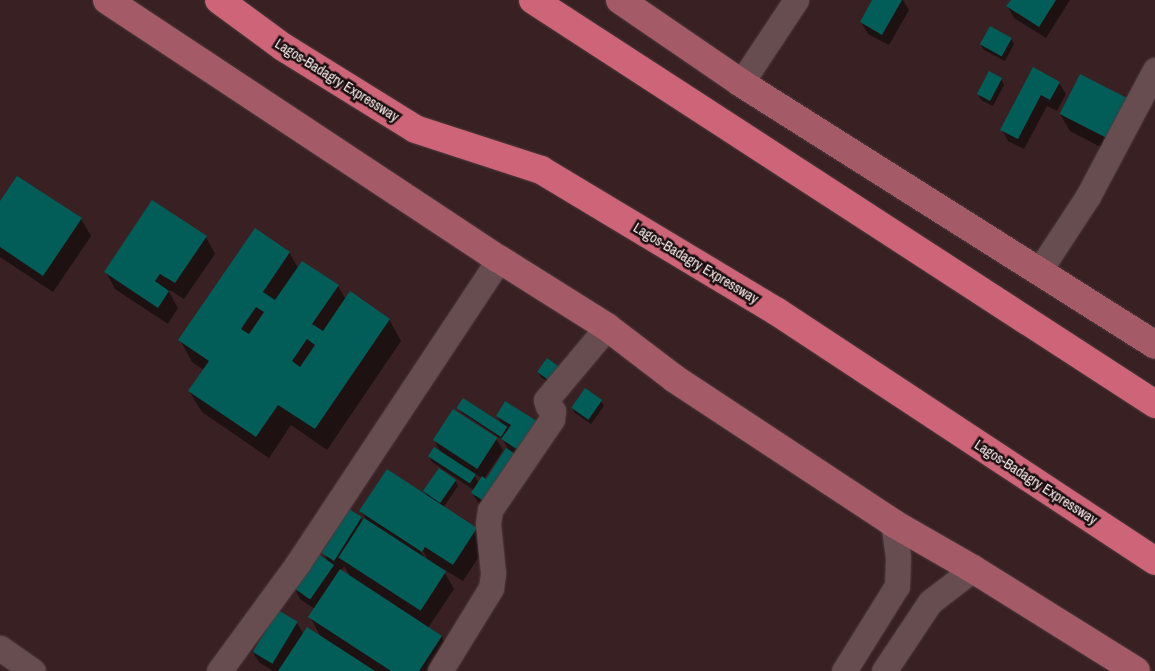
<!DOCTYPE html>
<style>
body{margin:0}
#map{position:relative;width:1155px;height:671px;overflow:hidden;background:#382023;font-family:"Archivo Narrow",sans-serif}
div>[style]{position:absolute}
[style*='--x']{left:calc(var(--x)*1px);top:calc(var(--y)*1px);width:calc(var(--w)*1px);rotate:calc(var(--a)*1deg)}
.shadow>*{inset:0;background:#0007}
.building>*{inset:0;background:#025c58;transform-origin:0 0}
.roads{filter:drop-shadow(0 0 1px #4f3b3e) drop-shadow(0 0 1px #4f3b3e)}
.minor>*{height:25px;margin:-12.5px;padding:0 12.5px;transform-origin:12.5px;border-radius:12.5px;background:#684d50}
.major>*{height:28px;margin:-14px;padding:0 14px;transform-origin:14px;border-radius:14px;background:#a55b67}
.highway>*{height:28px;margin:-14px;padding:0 14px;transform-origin:14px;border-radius:14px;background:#cd6477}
span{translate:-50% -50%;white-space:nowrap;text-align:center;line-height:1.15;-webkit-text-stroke:5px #180d0e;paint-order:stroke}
.street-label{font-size:14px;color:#feedef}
</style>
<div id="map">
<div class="shadow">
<div style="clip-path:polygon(874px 0,903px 0,909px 10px,889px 45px,868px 34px,861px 22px)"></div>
<div style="clip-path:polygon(1012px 0,1070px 0,1046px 38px,1014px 18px,1008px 7px)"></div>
<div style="clip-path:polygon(1011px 39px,1014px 44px,1005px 61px,984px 50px,981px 45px)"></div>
<div style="clip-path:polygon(1033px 69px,1059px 83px,1066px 94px,1057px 111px,1047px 106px,1024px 149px,1008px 141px,1002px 130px)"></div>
<div style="clip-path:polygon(1081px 75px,1116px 155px,1070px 131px,1060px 114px)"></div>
<div style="clip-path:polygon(1001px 79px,1004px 85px,993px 106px,981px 100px,978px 94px)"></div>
<div style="clip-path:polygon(0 204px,81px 219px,91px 236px,53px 292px,0 257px)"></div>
<div style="clip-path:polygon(206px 237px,215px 254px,184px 299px,170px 290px,169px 292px,178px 308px,168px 324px,115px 289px,106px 272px)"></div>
<div style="clip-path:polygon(289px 252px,298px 268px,338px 286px,346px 300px,389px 319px,401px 341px,327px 450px,291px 425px,269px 458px,202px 412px,189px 391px,204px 370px,192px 362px,180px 340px)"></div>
<div style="clip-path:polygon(547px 359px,554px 386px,541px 377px,538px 372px)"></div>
<div style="clip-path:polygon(601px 401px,604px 406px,591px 424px,575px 413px,572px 408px)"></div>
<div style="clip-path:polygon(evenodd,459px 408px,503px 426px,497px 416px,539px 424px,495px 515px,479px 504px,472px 493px,474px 490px,432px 462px,429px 456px,441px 453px,434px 440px,496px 439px,503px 450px,484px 479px,486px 481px,510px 452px,503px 440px,462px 413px,459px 408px,473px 473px,482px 478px,479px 483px,473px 473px)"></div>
<div style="clip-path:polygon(evenodd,455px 480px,458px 486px,443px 508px,476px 529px,486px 546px,463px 581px,442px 568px,454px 589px,428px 628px,441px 636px,451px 653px,439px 671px,273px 671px,259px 662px,252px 651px,297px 623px,304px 635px,321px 637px,310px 617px,315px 609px,300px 599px,294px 587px,329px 563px,324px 554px,361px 518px,363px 521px,365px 518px,361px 511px,429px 498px,425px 492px,455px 480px,420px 546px,428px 560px,426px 560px,418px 547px,420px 546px,455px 480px,344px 566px,351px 577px,341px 571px,344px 566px)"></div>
</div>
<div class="building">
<div style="clip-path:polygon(872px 0,902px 0,882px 35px,860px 22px)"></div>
<div style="clip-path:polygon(1011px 0,1056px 0,1039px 27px,1006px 6px)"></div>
<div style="left:990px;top:26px;width:25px;height:21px;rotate:29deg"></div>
<div style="clip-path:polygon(1033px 67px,1060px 82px,1050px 100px,1041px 95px,1018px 139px,1000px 130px)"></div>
<div style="left:989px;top:71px;width:15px;height:26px;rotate:28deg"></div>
<div style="left:1080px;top:74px;width:54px;height:45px;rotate:27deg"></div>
<div style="clip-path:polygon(17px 176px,82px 218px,43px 276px,0 247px,0 201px)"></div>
<div style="clip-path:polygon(152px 200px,207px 236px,175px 283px,160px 274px,155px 281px,169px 291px,158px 308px,104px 272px)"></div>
<div style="clip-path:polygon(evenodd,255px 228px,290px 252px,263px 292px,275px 300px,302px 261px,339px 285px,312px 324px,323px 331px,350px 291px,390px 319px,315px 429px,278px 405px,256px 437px,188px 391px,209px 361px,178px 340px,255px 228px,256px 307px,264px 312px,249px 334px,241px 329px,256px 307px,255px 228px,307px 339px,315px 345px,300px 367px,292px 361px,307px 339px)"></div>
<div style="left:547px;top:358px;width:17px;height:17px;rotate:36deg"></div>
<div style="left:585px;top:388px;width:21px;height:24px;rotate:35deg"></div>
<div style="left:463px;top:398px;width:53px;height:12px;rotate:33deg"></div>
<div style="clip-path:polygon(505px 401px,540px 423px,521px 452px,501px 439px,511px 425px,496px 416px)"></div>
<div style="left:453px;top:409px;width:53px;height:37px;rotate:33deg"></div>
<div style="left:434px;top:447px;width:50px;height:11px;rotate:33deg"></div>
<div style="clip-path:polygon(506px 448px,520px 457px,489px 504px,471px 493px,482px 476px,486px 479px)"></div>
<div style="left:439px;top:468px;width:21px;height:28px;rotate:35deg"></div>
<div style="clip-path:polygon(387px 469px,477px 528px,453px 565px,425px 547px,422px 552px,359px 511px)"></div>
<div style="left:349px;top:509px;width:15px;height:52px;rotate:32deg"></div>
<div style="left:364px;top:518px;width:98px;height:47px;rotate:33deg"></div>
<div style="left:317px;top:553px;width:21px;height:42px;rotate:35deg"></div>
<div style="clip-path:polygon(340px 569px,442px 636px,419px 671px,391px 671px,308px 617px)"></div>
<div style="left:278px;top:610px;width:23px;height:49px;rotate:31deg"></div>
<div style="clip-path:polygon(307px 627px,375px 671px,278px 671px)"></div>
</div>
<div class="roads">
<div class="minor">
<div style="--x:741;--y:83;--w:100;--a:-56.5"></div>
<div style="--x:1039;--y:271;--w:90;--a:-56.8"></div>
<div style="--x:1088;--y:196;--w:143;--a:-62"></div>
<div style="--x:0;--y:648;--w:40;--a:34.9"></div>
<div style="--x:219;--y:671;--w:134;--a:-53.8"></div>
<div style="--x:298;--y:563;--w:364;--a:-56.5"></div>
<div style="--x:440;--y:671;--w:97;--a:-58.4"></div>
<div style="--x:491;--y:588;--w:15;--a:-82"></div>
<div style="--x:493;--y:573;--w:49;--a:-95.8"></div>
<div style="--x:488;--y:524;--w:14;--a:-82"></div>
<div style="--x:490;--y:510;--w:110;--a:-55.7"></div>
<div style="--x:552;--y:419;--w:8;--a:-83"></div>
<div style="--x:553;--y:411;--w:7;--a:-135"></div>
<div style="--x:548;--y:406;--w:6;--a:-108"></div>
<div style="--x:546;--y:400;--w:95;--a:-50.1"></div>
<div style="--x:844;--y:671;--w:100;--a:-58.1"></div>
<div style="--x:897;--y:586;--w:29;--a:-88"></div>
<div style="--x:898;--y:557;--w:34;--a:-98"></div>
<div style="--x:884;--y:671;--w:83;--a:-56.3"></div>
<div style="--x:930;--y:602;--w:54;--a:-37.5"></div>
</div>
<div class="major">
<div style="--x:107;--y:0;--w:470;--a:33.5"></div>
<div style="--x:499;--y:259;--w:128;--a:32.2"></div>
<div style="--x:607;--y:327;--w:86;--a:37.4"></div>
<div style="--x:675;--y:379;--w:261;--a:33.4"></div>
<div style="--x:893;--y:523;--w:92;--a:29.9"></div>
<div style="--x:973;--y:569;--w:192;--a:32"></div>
<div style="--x:620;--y:0;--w:147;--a:34.4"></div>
<div style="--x:741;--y:83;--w:490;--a:32.3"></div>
</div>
<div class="highway">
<div style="--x:219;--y:0;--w:79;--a:36.3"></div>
<div style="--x:283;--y:47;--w:155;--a:31.8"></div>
<div style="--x:415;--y:129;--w:133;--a:18"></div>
<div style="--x:541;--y:170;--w:274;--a:31"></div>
<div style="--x:776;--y:311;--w:454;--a:33.4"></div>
<div style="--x:533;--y:0;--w:742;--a:33"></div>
</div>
</div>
<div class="street-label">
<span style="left:337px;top:80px;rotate:32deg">Lagos-Badagry Expressway</span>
<span style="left:696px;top:263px;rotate:31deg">Lagos-Badagry Expressway</span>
<span style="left:1036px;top:482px;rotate:33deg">Lagos-Badagry Expressway</span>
</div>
</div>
